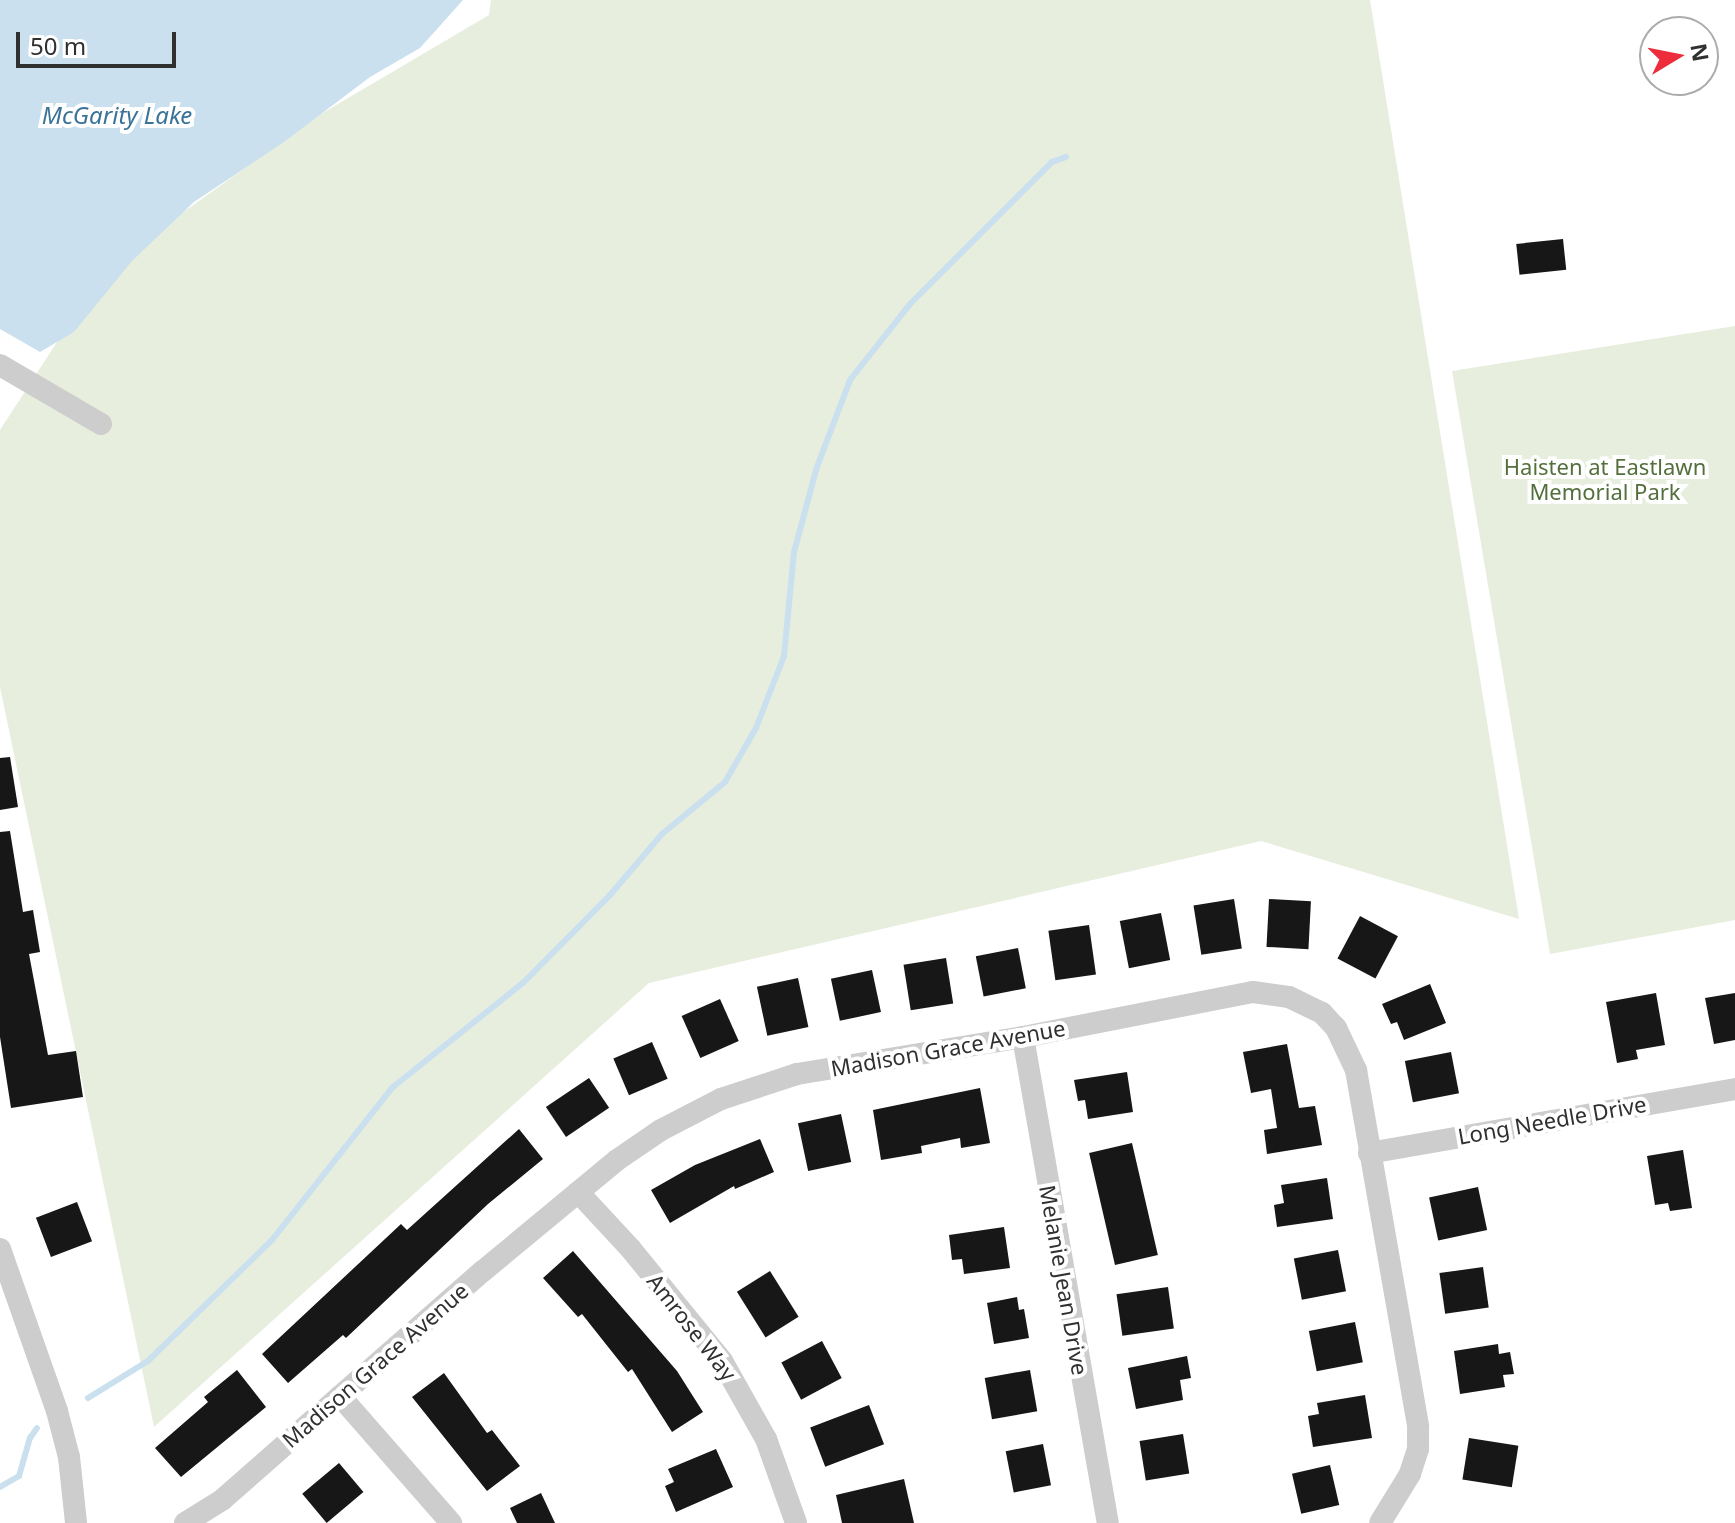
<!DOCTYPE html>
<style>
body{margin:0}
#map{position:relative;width:1735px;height:1523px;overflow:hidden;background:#fff;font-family:"Noto Sans",sans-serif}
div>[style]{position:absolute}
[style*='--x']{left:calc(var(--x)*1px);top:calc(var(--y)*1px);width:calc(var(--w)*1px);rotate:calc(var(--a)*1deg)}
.green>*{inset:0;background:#e7eede}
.water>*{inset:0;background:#cae0ee}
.stream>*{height:6px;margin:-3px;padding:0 3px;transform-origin:3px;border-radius:3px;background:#cae0ee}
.building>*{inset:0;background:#171717;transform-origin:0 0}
.street>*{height:22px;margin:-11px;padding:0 11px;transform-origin:11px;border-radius:11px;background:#cdcdcd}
span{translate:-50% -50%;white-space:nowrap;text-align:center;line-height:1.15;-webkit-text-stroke:8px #fff;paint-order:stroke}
.park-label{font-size:22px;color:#536f3b}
.street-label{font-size:22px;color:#303030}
.water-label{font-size:24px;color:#3a7397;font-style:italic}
.north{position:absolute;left:1639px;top:16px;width:80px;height:80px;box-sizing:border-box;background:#fff;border:2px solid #acacac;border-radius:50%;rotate:80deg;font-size:22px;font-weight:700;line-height:32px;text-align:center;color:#303030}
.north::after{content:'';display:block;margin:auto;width:28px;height:36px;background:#ed2d3c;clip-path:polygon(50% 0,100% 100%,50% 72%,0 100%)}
.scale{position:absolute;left:16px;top:32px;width:160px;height:36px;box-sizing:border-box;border:4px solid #303030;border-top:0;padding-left:10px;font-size:24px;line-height:28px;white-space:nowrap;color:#303030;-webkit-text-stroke:6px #fff;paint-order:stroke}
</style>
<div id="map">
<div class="green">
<div style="clip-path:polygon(491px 0,1370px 0,1519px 919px,1261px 841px,649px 983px,154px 1427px,0 687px,0 430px,105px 268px,321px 114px,489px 15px)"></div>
<div style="clip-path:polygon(1735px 326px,1735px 920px,1550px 954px,1452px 371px)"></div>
</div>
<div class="water">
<div style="clip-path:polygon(0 0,463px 0,420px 48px,370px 77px,284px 142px,194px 202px,132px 261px,74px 332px,40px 352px,0 329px)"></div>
</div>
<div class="stream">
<div style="--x:88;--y:1398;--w:70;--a:-31.7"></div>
<div style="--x:148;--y:1361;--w:173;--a:-44.3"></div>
<div style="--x:272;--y:1240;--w:195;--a:-51.7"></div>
<div style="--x:393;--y:1087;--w:166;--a:-38.7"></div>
<div style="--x:523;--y:983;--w:124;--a:-45.3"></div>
<div style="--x:610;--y:895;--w:80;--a:-49.6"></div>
<div style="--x:662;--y:834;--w:82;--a:-39.5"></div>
<div style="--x:725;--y:782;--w:62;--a:-60.1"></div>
<div style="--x:756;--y:728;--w:77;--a:-68.7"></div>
<div style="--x:784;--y:656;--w:104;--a:-84.5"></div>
<div style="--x:794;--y:552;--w:88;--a:-74.9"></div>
<div style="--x:817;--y:467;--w:93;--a:-69.2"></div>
<div style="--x:850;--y:380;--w:97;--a:-51.7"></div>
<div style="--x:910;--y:304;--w:201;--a:-45"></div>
<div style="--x:1052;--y:162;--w:15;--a:-20"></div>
<div style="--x:0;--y:1487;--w:22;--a:-30"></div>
<div style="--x:19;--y:1476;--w:40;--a:-74"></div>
<div style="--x:30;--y:1438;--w:12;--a:-55"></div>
</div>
<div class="building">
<div style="left:1563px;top:239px;width:31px;height:47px;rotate:84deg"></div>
<div style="clip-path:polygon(10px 757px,18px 807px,0 810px,0 758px)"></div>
<div style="clip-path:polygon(10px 831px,23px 912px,33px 910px,40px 952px,29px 954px,48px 1055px,76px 1051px,83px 1097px,11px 1108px,0 1037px,0 832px)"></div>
<div style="left:1234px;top:899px;width:50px;height:41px;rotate:81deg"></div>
<div style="left:1269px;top:899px;width:42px;height:48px;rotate:3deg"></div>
<div style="left:1161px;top:913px;width:48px;height:42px;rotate:79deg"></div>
<div style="left:1360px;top:916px;width:43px;height:48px;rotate:28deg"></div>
<div style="left:1089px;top:925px;width:50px;height:41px;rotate:82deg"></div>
<div style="left:1018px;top:948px;width:41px;height:43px;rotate:79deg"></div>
<div style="left:946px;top:958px;width:46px;height:43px;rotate:81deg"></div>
<div style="left:872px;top:970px;width:43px;height:42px;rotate:78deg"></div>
<div style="left:798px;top:978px;width:50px;height:42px;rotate:78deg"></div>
<div style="clip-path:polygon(1430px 984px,1446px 1023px,1404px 1040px,1397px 1022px,1391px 1024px,1382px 1004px)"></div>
<div style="clip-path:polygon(1656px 993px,1665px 1045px,1636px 1050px,1638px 1059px,1617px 1063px,1606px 1002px)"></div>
<div style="clip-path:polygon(1735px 993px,1735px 1040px,1714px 1044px,1705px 998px)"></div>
<div style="left:720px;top:999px;width:46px;height:42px;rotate:66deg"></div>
<div style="left:652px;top:1042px;width:40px;height:42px;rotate:67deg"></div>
<div style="clip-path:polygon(1287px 1044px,1299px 1108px,1315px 1106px,1322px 1145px,1267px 1154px,1264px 1130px,1277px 1128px,1271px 1089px,1251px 1093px,1243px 1052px)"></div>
<div style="left:1451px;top:1052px;width:42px;height:47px;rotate:79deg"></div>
<div style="clip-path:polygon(1127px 1072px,1133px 1112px,1088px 1119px,1085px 1100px,1078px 1101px,1074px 1080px)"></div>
<div style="left:589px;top:1078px;width:36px;height:52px;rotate:56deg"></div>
<div style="clip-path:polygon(980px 1088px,990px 1143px,961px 1148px,960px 1138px,921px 1146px,922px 1153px,881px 1160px,873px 1110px)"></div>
<div style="left:841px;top:1114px;width:49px;height:44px;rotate:78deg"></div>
<div style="clip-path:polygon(519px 1129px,543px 1159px,488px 1204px,346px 1338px,343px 1335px,288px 1383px,262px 1354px,401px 1224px,407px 1230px)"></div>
<div style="clip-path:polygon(760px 1139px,774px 1172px,735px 1189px,734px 1186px,670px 1223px,651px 1190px,695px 1165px)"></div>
<div style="left:1132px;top:1143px;width:115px;height:44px;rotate:77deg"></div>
<div style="clip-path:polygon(1683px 1150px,1692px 1208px,1670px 1211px,1668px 1203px,1655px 1205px,1647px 1156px)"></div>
<div style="clip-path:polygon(1327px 1178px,1333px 1219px,1277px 1227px,1274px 1205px,1284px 1203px,1281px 1185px)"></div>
<div style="left:1478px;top:1187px;width:44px;height:50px;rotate:78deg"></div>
<div style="left:77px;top:1202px;width:42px;height:44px;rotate:69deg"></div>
<div style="clip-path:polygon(1004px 1227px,1010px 1268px,964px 1274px,962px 1259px,952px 1260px,949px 1235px)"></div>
<div style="left:1338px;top:1250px;width:42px;height:45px;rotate:79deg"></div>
<div style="clip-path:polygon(573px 1251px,677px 1371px,703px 1412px,672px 1432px,632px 1369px,628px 1372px,582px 1314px,578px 1317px,543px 1278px)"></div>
<div style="left:1483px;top:1267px;width:41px;height:44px;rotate:82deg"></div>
<div style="left:770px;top:1271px;width:54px;height:39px;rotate:58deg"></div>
<div style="left:1168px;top:1287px;width:42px;height:52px;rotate:82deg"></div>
<div style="clip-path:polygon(1017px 1297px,1019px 1310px,1024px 1309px,1029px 1338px,994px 1344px,987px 1303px)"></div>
<div style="left:1355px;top:1322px;width:41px;height:47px;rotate:79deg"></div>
<div style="left:822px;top:1341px;width:42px;height:46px;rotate:62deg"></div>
<div style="clip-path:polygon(1498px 1344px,1499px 1354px,1510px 1352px,1514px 1374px,1503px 1375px,1505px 1387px,1460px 1394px,1454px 1351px)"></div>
<div style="clip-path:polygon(1187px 1356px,1191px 1378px,1180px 1380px,1183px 1400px,1136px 1409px,1128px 1368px)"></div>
<div style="clip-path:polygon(237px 1370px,266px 1407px,181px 1477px,155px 1448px,208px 1402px,204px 1397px)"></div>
<div style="left:1030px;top:1370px;width:42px;height:46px;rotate:80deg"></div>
<div style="clip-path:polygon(444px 1373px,487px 1433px,492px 1430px,520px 1466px,487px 1491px,412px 1397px)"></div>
<div style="clip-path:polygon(1365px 1395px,1372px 1438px,1313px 1447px,1308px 1416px,1319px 1414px,1317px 1403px)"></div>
<div style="left:869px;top:1405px;width:42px;height:63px;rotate:69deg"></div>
<div style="left:1183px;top:1434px;width:40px;height:44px;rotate:81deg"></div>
<div style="left:1469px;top:1438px;width:50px;height:42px;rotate:9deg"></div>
<div style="left:1043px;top:1444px;width:42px;height:38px;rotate:79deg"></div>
<div style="clip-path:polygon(716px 1449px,733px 1487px,676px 1512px,665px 1486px,674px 1482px,668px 1469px)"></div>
<div style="left:339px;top:1463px;width:38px;height:48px;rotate:50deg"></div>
<div style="left:1330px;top:1465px;width:41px;height:39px;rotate:77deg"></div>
<div style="clip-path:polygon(904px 1479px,914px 1523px,842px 1523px,836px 1495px)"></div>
<div style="clip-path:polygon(541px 1493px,555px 1523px,517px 1523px,510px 1508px)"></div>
</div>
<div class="street">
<div style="--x:0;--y:365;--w:117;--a:30.3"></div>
<div style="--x:1023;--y:1037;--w:493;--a:80.1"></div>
<div style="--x:1369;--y:1153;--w:372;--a:-9.9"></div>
<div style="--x:578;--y:1192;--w:76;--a:47.1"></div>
<div style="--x:630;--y:1248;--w:146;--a:50.8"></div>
<div style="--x:722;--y:1361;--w:90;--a:60.6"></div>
<div style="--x:766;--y:1439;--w:89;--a:70.3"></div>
<div style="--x:0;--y:1249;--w:172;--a:70.6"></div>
<div style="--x:57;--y:1411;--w:48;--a:75.4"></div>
<div style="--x:69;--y:1457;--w:66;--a:83.9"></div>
<div style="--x:340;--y:1396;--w:169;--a:48.8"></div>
<div style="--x:185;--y:1523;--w:44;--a:-31.9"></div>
<div style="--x:222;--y:1500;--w:347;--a:-41.3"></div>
<div style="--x:483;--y:1271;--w:174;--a:-39.6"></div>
<div style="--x:617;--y:1160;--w:53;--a:-34.3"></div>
<div style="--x:661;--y:1130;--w:68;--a:-27.3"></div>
<div style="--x:721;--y:1099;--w:80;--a:-18.2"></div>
<div style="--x:797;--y:1074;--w:229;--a:-9.3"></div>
<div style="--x:1023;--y:1037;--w:234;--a:-11.1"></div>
<div style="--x:1253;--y:992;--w:36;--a:8"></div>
<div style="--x:1289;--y:997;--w:37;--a:26"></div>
<div style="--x:1322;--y:1013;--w:21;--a:47"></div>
<div style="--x:1336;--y:1028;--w:47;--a:64.5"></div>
<div style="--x:1356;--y:1070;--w:362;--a:80.1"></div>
<div style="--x:1418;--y:1427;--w:22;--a:90"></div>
<div style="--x:1418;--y:1449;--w:26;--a:108"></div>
<div style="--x:1410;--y:1474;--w:57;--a:121.5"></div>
</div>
<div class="park-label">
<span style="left:1605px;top:479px">Haisten at Eastlawn<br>Memorial Park</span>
</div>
<div class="street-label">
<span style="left:948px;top:1048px;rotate:-10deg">Madison Grace Avenue</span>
<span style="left:1552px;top:1120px;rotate:-10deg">Long Needle Drive</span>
<span style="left:1064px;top:1280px;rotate:80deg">Melanie Jean Drive</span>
<span style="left:692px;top:1327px;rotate:52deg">Amrose Way</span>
<span style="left:375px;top:1365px;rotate:-41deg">Madison Grace Avenue</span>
</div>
<div class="water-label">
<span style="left:117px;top:115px">McGarity Lake</span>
</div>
<div class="north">N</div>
<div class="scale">50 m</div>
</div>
